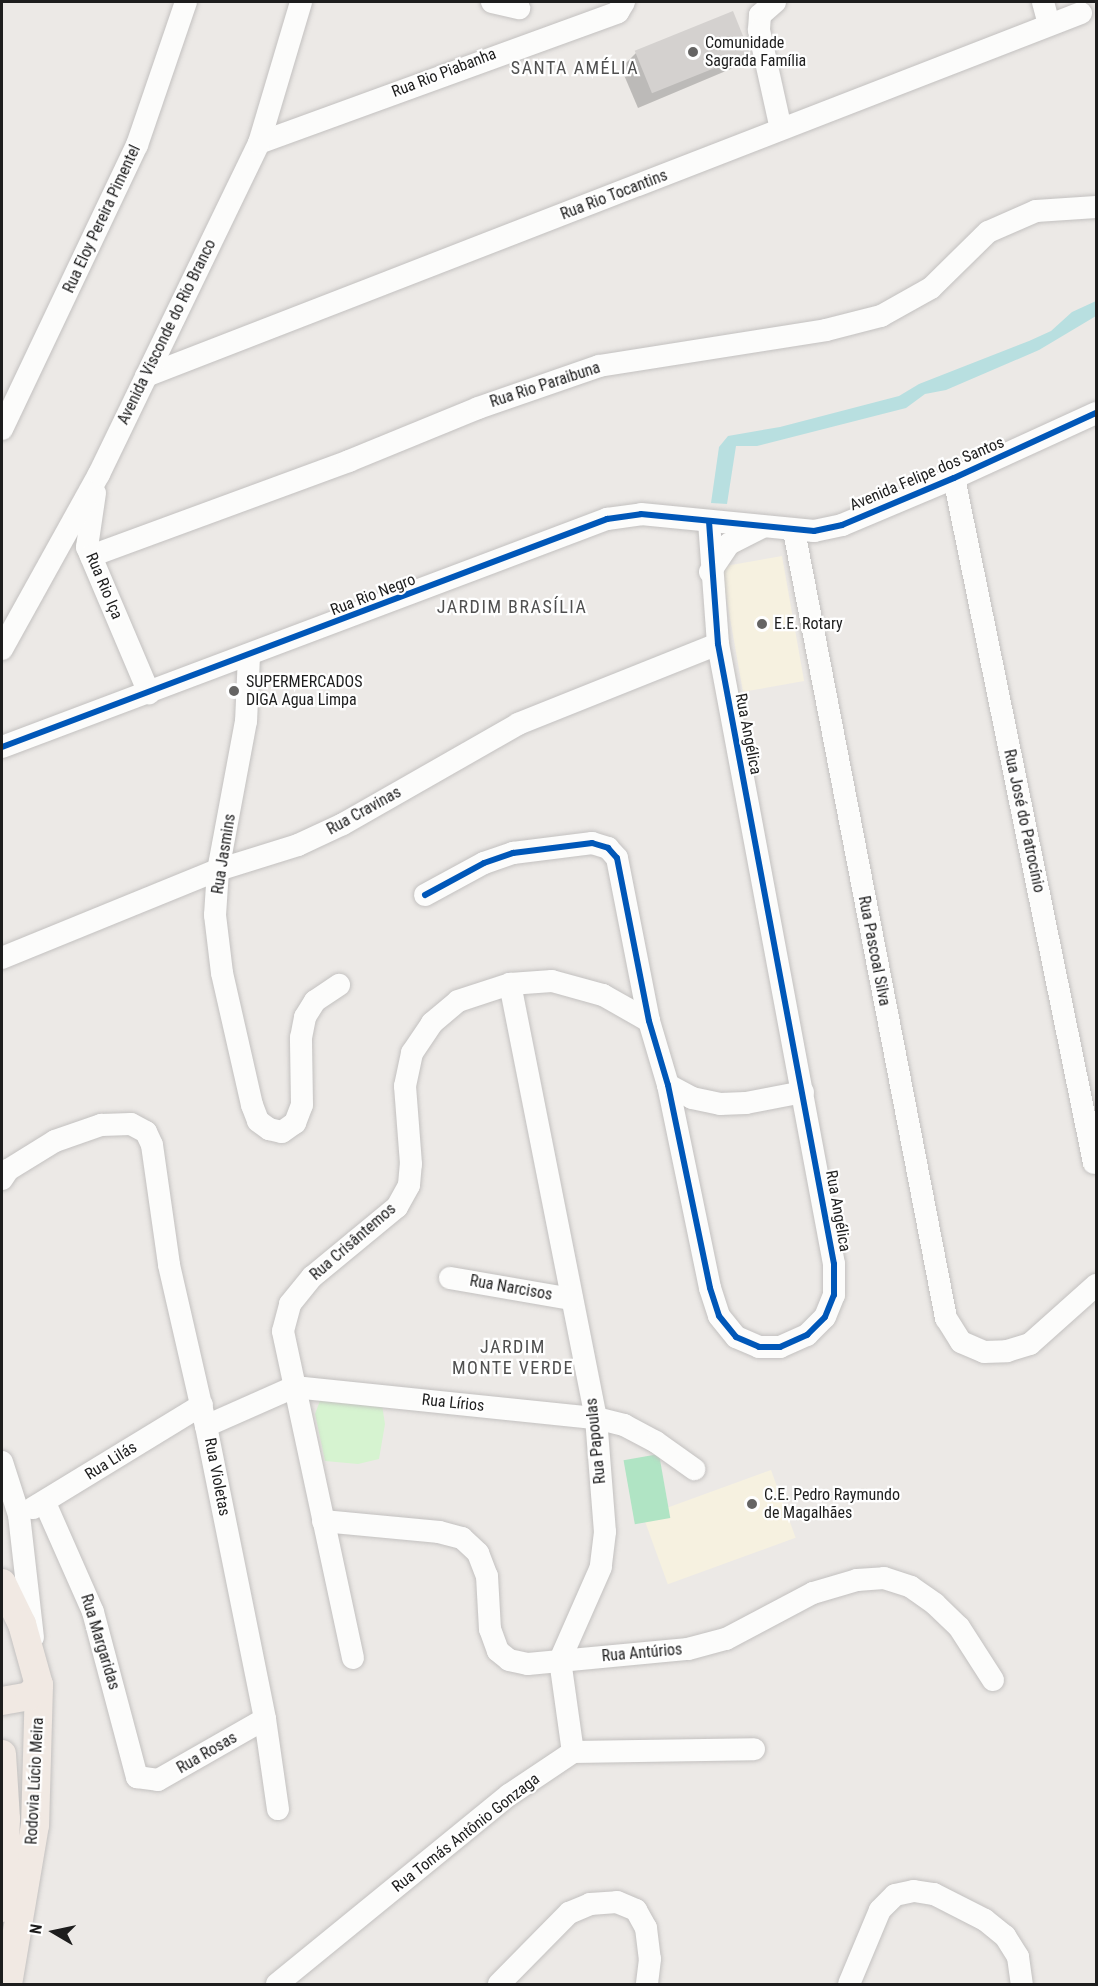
<!DOCTYPE html>
<meta charset="utf-8">
<style>
body{margin:0}
#map{position:relative;width:1098px;height:1986px;overflow:hidden;background:#ece9e6;font-family:"Roboto Condensed",sans-serif}
div>[style]{position:absolute}
[style*='--x']{left:calc(var(--x)*1px);top:calc(var(--y)*1px);width:calc(var(--w)*1px);rotate:calc(var(--a)*1deg)}
.education>*{inset:0;background:#f6f1e0;transform-origin:0 0}
.park>*{inset:0;background:#d6f3d0}
.pitch>*{inset:0;background:#b0e4c4;transform-origin:0 0}
.water>*{inset:0;background:#b8dfe0}
.shadow>*{inset:0;background:#0003}
.building>*{inset:0;background:#d4d1cf;transform-origin:0 0}
.roads{filter:drop-shadow(0 0 2px #c3c1c0) drop-shadow(0 0 2px #c3c1c0)}
.minor>*{height:22px;margin:-11px;padding:0 11px;transform-origin:11px;border-radius:11px;background:#fcfcfb}
.major>*{height:28px;margin:-14px;padding:0 14px;transform-origin:14px;border-radius:14px;background:#f1e9e3}
.cycleway>*{height:6px;margin:-3px;padding:0 3px;transform-origin:3px;border-radius:3px;background:#0057b8}
.dots>*{width:16px;height:16px;translate:-50% -50%;box-sizing:border-box;border:3px solid #fff;border-radius:50%}
span{translate:-50% -50%;white-space:nowrap;text-align:center;line-height:1.15;-webkit-text-stroke:4.5px #fff;paint-order:stroke}
.poi-label{font-size:16px;color:#1d1d1d}
.left{translate:0 -50%;text-align:left}
.street-label{font-size:16px;color:#1d1d1d}
.neighbourhood-label{font-size:18px;color:#505050;letter-spacing:1.5px}
.frame{position:absolute;inset:0;border:3px solid #1d1d1d;pointer-events:none}
.north{position:absolute;left:24px;top:1902px;width:60px;height:60px;-webkit-text-stroke:4px #fff;paint-order:stroke;rotate:279deg;font-size:16px;font-weight:700;line-height:24px;text-align:center;color:#1d1d1d}
.north::after{content:'';display:block;margin:auto;width:21px;height:27px;background:#1d1d1d;clip-path:polygon(50% 0,100% 100%,50% 72%,0 100%)}
</style>
<div id="map">
<div class="education">
<div style="left:782px;top:556px;width:127px;height:62px;rotate:80deg"></div>
<div style="left:771px;top:1470px;width:72px;height:136px;rotate:70deg"></div>
</div>
<div class="park">
<div style="clip-path:polygon(321px 1398px,382px 1405px,385px 1424px,379px 1459px,358px 1464px,325px 1461px,315px 1414px)"></div>
</div>
<div class="pitch">
<div style="left:659px;top:1454px;width:65px;height:36px;rotate:80deg"></div>
</div>
<div class="water">
<div style="clip-path:polygon(1096px 301px,1096px 316px,1039px 350px,946px 390px,925px 394px,906px 408px,757px 446px,736px 446px,727px 504px,711px 503px,719px 447px,728px 436px,780px 427px,899px 396px,919px 384px,1029px 341px,1051px 331px,1072px 312px)"></div>
</div>
<div class="shadow">
<div style="clip-path:polygon(636px 53px,748px 53px,733px 68px,638px 108px,621px 68px)"></div>
</div>
<div class="building">
<div style="left:733px;top:11px;width:46px;height:106px;rotate:68deg"></div>
</div>
<div class="roads">
<div class="minor">
<div style="--x:492;--y:2;--w:28;--a:13"></div>
<div style="--x:775;--y:2;--w:20;--a:139"></div>
<div style="--x:760;--y:15;--w:15;--a:94"></div>
<div style="--x:759;--y:30;--w:101;--a:77.5"></div>
<div style="--x:1043;--y:2;--w:23;--a:75"></div>
<div style="--x:259;--y:143;--w:382;--a:-20"></div>
<div style="--x:618;--y:12;--w:12;--a:-59"></div>
<div style="--x:146;--y:376;--w:1003;--a:-21.22"></div>
<div style="--x:2;--y:429;--w:314;--a:-64.6"></div>
<div style="--x:137;--y:145;--w:151;--a:-71.1"></div>
<div style="--x:954;--y:478;--w:699;--a:78.45"></div>
<div style="--x:95;--y:493;--w:55;--a:98.4"></div>
<div style="--x:87;--y:547;--w:159;--a:67"></div>
<div style="--x:794;--y:531;--w:802;--a:79.07"></div>
<div style="--x:946;--y:1318;--w:28;--a:58"></div>
<div style="--x:961;--y:1342;--w:25;--a:23"></div>
<div style="--x:984;--y:1352;--w:23;--a:-2"></div>
<div style="--x:1007;--y:1351;--w:24;--a:-17"></div>
<div style="--x:1030;--y:1344;--w:89;--a:-41.8"></div>
<div style="--x:91;--y:556;--w:275;--a:-20.2"></div>
<div style="--x:349;--y:461;--w:139;--a:-22.3"></div>
<div style="--x:478;--y:408;--w:128;--a:-19.1"></div>
<div style="--x:599;--y:366;--w:230;--a:-9"></div>
<div style="--x:826;--y:330;--w:57;--a:-14.3"></div>
<div style="--x:881;--y:316;--w:57;--a:-29.2"></div>
<div style="--x:931;--y:288;--w:80;--a:-44.5"></div>
<div style="--x:988;--y:232;--w:52;--a:-23.6"></div>
<div style="--x:1036;--y:211;--w:60;--a:-3.8"></div>
<div style="--x:710;--y:572;--w:34;--a:-56"></div>
<div style="--x:729;--y:544;--w:37;--a:-27"></div>
<div style="--x:2;--y:649;--w:200;--a:-61"></div>
<div style="--x:99;--y:474;--w:368;--a:-64.2"></div>
<div style="--x:259;--y:143;--w:147;--a:-73.4"></div>
<div style="--x:249;--y:656;--w:65;--a:92.6"></div>
<div style="--x:246;--y:721;--w:152;--a:100.6"></div>
<div style="--x:218;--y:870;--w:45;--a:93.8"></div>
<div style="--x:215;--y:915;--w:58;--a:83.1"></div>
<div style="--x:222;--y:973;--w:135;--a:77.2"></div>
<div style="--x:252;--y:1105;--w:17;--a:69"></div>
<div style="--x:258;--y:1121;--w:14;--a:36"></div>
<div style="--x:269;--y:1129;--w:13;--a:13"></div>
<div style="--x:282;--y:1132;--w:16;--a:-35"></div>
<div style="--x:295;--y:1123;--w:19;--a:-69"></div>
<div style="--x:302;--y:1105;--w:67;--a:-90.9"></div>
<div style="--x:301;--y:1038;--w:21;--a:-79"></div>
<div style="--x:305;--y:1017;--w:19;--a:-58"></div>
<div style="--x:315;--y:1001;--w:29;--a:-34"></div>
<div style="--x:2;--y:747;--w:647;--a:-20.65"></div>
<div style="--x:607;--y:519;--w:34;--a:-8"></div>
<div style="--x:641;--y:514;--w:174;--a:5.6"></div>
<div style="--x:814;--y:531;--w:29;--a:-12"></div>
<div style="--x:842;--y:525;--w:121;--a:-22.8"></div>
<div style="--x:954;--y:478;--w:156;--a:-24.6"></div>
<div style="--x:425;--y:895;--w:67;--a:-28.5"></div>
<div style="--x:484;--y:863;--w:31;--a:-19"></div>
<div style="--x:513;--y:853;--w:80;--a:-7.2"></div>
<div style="--x:592;--y:843;--w:17;--a:17"></div>
<div style="--x:608;--y:848;--w:13;--a:48"></div>
<div style="--x:617;--y:858;--w:166;--a:78.9"></div>
<div style="--x:649;--y:1021;--w:67;--a:73.5"></div>
<div style="--x:668;--y:1085;--w:207;--a:78.3"></div>
<div style="--x:710;--y:1288;--w:29;--a:72"></div>
<div style="--x:719;--y:1316;--w:27;--a:51"></div>
<div style="--x:736;--y:1337;--w:25;--a:23"></div>
<div style="--x:759;--y:1347;--w:21;--a:0"></div>
<div style="--x:780;--y:1347;--w:30;--a:-24"></div>
<div style="--x:807;--y:1335;--w:25;--a:-45"></div>
<div style="--x:825;--y:1317;--w:24;--a:-68"></div>
<div style="--x:834;--y:1295;--w:31;--a:-90"></div>
<div style="--x:834;--y:1264;--w:631;--a:-100.6"></div>
<div style="--x:718;--y:644;--w:123;--a:-94.2"></div>
<div style="--x:2;--y:958;--w:233;--a:-22.2"></div>
<div style="--x:218;--y:870;--w:84;--a:-17.4"></div>
<div style="--x:298;--y:845;--w:50;--a:-25"></div>
<div style="--x:343;--y:824;--w:202;--a:-29.7"></div>
<div style="--x:518;--y:724;--w:215;--a:-21.8"></div>
<div style="--x:510;--y:984;--w:442;--a:78.8"></div>
<div style="--x:596;--y:1418;--w:114;--a:85.5"></div>
<div style="--x:605;--y:1532;--w:35;--a:97"></div>
<div style="--x:601;--y:1567;--w:102;--a:113.8"></div>
<div style="--x:560;--y:1660;--w:93;--a:82"></div>
<div style="--x:668;--y:1085;--w:27;--a:28"></div>
<div style="--x:692;--y:1098;--w:29;--a:12"></div>
<div style="--x:720;--y:1104;--w:26;--a:-2"></div>
<div style="--x:746;--y:1103;--w:58;--a:-10.9"></div>
<div style="--x:2;--y:1179;--w:11;--a:-56"></div>
<div style="--x:8;--y:1170;--w:55;--a:-31.7"></div>
<div style="--x:55;--y:1141;--w:49;--a:-19.2"></div>
<div style="--x:101;--y:1125;--w:30;--a:-2"></div>
<div style="--x:131;--y:1124;--w:17;--a:28"></div>
<div style="--x:146;--y:1132;--w:14;--a:65"></div>
<div style="--x:152;--y:1145;--w:121;--a:81.9"></div>
<div style="--x:169;--y:1265;--w:165;--a:77.1"></div>
<div style="--x:206;--y:1426;--w:299;--a:78.6"></div>
<div style="--x:265;--y:1719;--w:91;--a:81.8"></div>
<div style="--x:450;--y:1278;--w:123;--a:9.8"></div>
<div style="--x:206;--y:1426;--w:96;--a:-23.9"></div>
<div style="--x:294;--y:1387;--w:304;--a:5.9"></div>
<div style="--x:596;--y:1418;--w:29;--a:14"></div>
<div style="--x:624;--y:1425;--w:36;--a:28"></div>
<div style="--x:656;--y:1442;--w:47;--a:35.4"></div>
<div style="--x:2;--y:1462;--w:56;--a:72.2"></div>
<div style="--x:19;--y:1515;--w:123;--a:83.5"></div>
<div style="--x:45;--y:1503;--w:119;--a:66.2"></div>
<div style="--x:93;--y:1612;--w:171;--a:75.1"></div>
<div style="--x:137;--y:1777;--w:21;--a:8"></div>
<div style="--x:158;--y:1780;--w:123;--a:-29.7"></div>
<div style="--x:33;--y:1508;--w:198;--a:-31.4"></div>
<div style="--x:323;--y:1521;--w:117;--a:5.4"></div>
<div style="--x:439;--y:1532;--w:24;--a:15"></div>
<div style="--x:462;--y:1538;--w:22;--a:43"></div>
<div style="--x:478;--y:1553;--w:25;--a:69"></div>
<div style="--x:487;--y:1576;--w:53;--a:86.8"></div>
<div style="--x:490;--y:1629;--w:23;--a:70"></div>
<div style="--x:498;--y:1651;--w:14;--a:39"></div>
<div style="--x:509;--y:1660;--w:19;--a:12"></div>
<div style="--x:528;--y:1664;--w:161;--a:-5.4"></div>
<div style="--x:688;--y:1649;--w:39;--a:-15"></div>
<div style="--x:726;--y:1639;--w:98;--a:-27.9"></div>
<div style="--x:813;--y:1593;--w:46;--a:-16.5"></div>
<div style="--x:857;--y:1580;--w:27;--a:-4"></div>
<div style="--x:884;--y:1578;--w:28;--a:18"></div>
<div style="--x:911;--y:1587;--w:29;--a:35"></div>
<div style="--x:935;--y:1604;--w:33;--a:44"></div>
<div style="--x:959;--y:1627;--w:63;--a:57.3"></div>
<div style="--x:353;--y:1658;--w:334;--a:-102.1"></div>
<div style="--x:283;--y:1331;--w:28;--a:-75"></div>
<div style="--x:290;--y:1304;--w:35;--a:-51"></div>
<div style="--x:312;--y:1277;--w:110;--a:-39.5"></div>
<div style="--x:397;--y:1207;--w:25;--a:-61"></div>
<div style="--x:409;--y:1185;--w:21;--a:-85"></div>
<div style="--x:411;--y:1164;--w:78;--a:-94.4"></div>
<div style="--x:405;--y:1086;--w:34;--a:-78"></div>
<div style="--x:412;--y:1053;--w:36;--a:-56"></div>
<div style="--x:432;--y:1023;--w:34;--a:-40"></div>
<div style="--x:458;--y:1001;--w:55;--a:-18.1"></div>
<div style="--x:510;--y:984;--w:42;--a:-4.1"></div>
<div style="--x:552;--y:981;--w:53;--a:15.4"></div>
<div style="--x:603;--y:995;--w:53;--a:29.5"></div>
<div style="--x:277;--y:1984;--w:299;--a:-39.2"></div>
<div style="--x:509;--y:1795;--w:77;--a:-33.9"></div>
<div style="--x:573;--y:1752;--w:181;--a:-0.9"></div>
<div style="--x:499;--y:1984;--w:100;--a:-45.4"></div>
<div style="--x:569;--y:1913;--w:23;--a:-23"></div>
<div style="--x:590;--y:1904;--w:27;--a:-4"></div>
<div style="--x:617;--y:1902;--w:21;--a:23"></div>
<div style="--x:636;--y:1910;--w:21;--a:61"></div>
<div style="--x:646;--y:1928;--w:31;--a:83"></div>
<div style="--x:650;--y:1959;--w:25;--a:97"></div>
<div style="--x:849;--y:1984;--w:80;--a:-67.3"></div>
<div style="--x:880;--y:1910;--w:21;--a:-45"></div>
<div style="--x:895;--y:1895;--w:19;--a:-12"></div>
<div style="--x:914;--y:1891;--w:20;--a:9"></div>
<div style="--x:934;--y:1894;--w:57;--a:27"></div>
<div style="--x:985;--y:1920;--w:26;--a:39"></div>
<div style="--x:1005;--y:1936;--w:25;--a:58"></div>
<div style="--x:1018;--y:1957;--w:27;--a:82"></div>
</div>
<div class="major">
<div style="--x:2;--y:1583;--w:46;--a:64"></div>
<div style="--x:22;--y:1624;--w:63;--a:74.4"></div>
<div style="--x:39;--y:1685;--w:140;--a:91.6"></div>
<div style="--x:35;--y:1825;--w:161;--a:99.6"></div>
<div style="--x:2;--y:1701;--w:27;--a:-10"></div>
<div style="--x:29;--y:1696;--w:15;--a:-48"></div>
<div style="--x:2;--y:1754;--w:65;--a:86.5"></div>
<div style="--x:6;--y:1819;--w:89;--a:92.6"></div>
</div>
</div>
<div class="cycleway">
<div style="--x:2;--y:747;--w:647;--a:-20.65"></div>
<div style="--x:607;--y:519;--w:34;--a:-8"></div>
<div style="--x:641;--y:514;--w:174;--a:5.6"></div>
<div style="--x:814;--y:531;--w:29;--a:-12"></div>
<div style="--x:842;--y:525;--w:121;--a:-22.8"></div>
<div style="--x:954;--y:478;--w:156;--a:-24.6"></div>
<div style="--x:425;--y:895;--w:67;--a:-28.5"></div>
<div style="--x:484;--y:863;--w:31;--a:-19"></div>
<div style="--x:513;--y:853;--w:80;--a:-7.2"></div>
<div style="--x:592;--y:843;--w:17;--a:17"></div>
<div style="--x:608;--y:848;--w:13;--a:48"></div>
<div style="--x:617;--y:858;--w:166;--a:78.9"></div>
<div style="--x:649;--y:1021;--w:67;--a:73.5"></div>
<div style="--x:668;--y:1085;--w:207;--a:78.3"></div>
<div style="--x:710;--y:1288;--w:29;--a:72"></div>
<div style="--x:719;--y:1316;--w:27;--a:51"></div>
<div style="--x:736;--y:1337;--w:25;--a:23"></div>
<div style="--x:759;--y:1347;--w:21;--a:0"></div>
<div style="--x:780;--y:1347;--w:30;--a:-24"></div>
<div style="--x:807;--y:1335;--w:25;--a:-45"></div>
<div style="--x:825;--y:1317;--w:24;--a:-68"></div>
<div style="--x:834;--y:1295;--w:31;--a:-90"></div>
<div style="--x:834;--y:1264;--w:631;--a:-100.6"></div>
<div style="--x:718;--y:644;--w:123;--a:-94.2"></div>
</div>
<div class="dots">
<div style="left:693px;top:52px;background:#656463"></div>
<div style="left:762px;top:624px;background:#656463"></div>
<div style="left:234px;top:691px;background:#656463"></div>
<div style="left:752px;top:1504px;background:#656463"></div>
</div>
<div class="poi-label">
<span class="left" style="left:705px;top:52px">Comunidade<br>Sagrada Família</span>
<span class="left" style="left:774px;top:624px">E.E. Rotary</span>
<span class="left" style="left:246px;top:691px">SUPERMERCADOS<br>DIGA Agua Limpa</span>
<span class="left" style="left:764px;top:1504px">C.E. Pedro Raymundo<br>de Magalhães</span>
</div>
<div class="street-label">
<span style="left:444px;top:73px;rotate:-21deg">Rua Rio Piabanha</span>
<span style="left:614px;top:195px;rotate:-21deg">Rua Rio Tocantins</span>
<span style="left:102px;top:219px;rotate:-65deg">Rua Eloy Pereira Pimentel</span>
<span style="left:167px;top:332px;rotate:-64deg">Avenida Visconde do Rio Branco</span>
<span style="left:545px;top:385px;rotate:-18deg">Rua Rio Paraibuna</span>
<span style="left:927px;top:474px;rotate:-23deg">Avenida Felipe dos Santos</span>
<span style="left:104px;top:586px;rotate:67deg">Rua Rio Iça</span>
<span style="left:373px;top:595px;rotate:-21deg">Rua Rio Negro</span>
<span style="left:748px;top:734px;rotate:79deg">Rua Angélica</span>
<span style="left:364px;top:811px;rotate:-29deg">Rua Cravinas</span>
<span style="left:1024px;top:821px;rotate:78deg">Rua José do Patrocínio</span>
<span style="left:224px;top:854px;rotate:-81deg">Rua Jasmins</span>
<span style="left:874px;top:951px;rotate:79deg">Rua Pascoal Silva</span>
<span style="left:838px;top:1211px;rotate:80deg">Rua Angélica</span>
<span style="left:353px;top:1242px;rotate:-41deg">Rua Crisântemos</span>
<span style="left:511px;top:1288px;rotate:10deg">Rua Narcisos</span>
<span style="left:453px;top:1403px;rotate:6deg">Rua Lírios</span>
<span style="left:596px;top:1441px;rotate:-96deg">Rua Papoulas</span>
<span style="left:111px;top:1461px;rotate:-32deg">Rua Lilás</span>
<span style="left:217px;top:1477px;rotate:79deg">Rua Violetas</span>
<span style="left:100px;top:1642px;rotate:73deg">Rua Margaridas</span>
<span style="left:642px;top:1653px;rotate:-5deg">Rua Antúrios</span>
<span style="left:207px;top:1753px;rotate:-30deg">Rua Rosas</span>
<span style="left:35px;top:1781px;rotate:-87deg">Rodovia Lúcio Meira</span>
<span style="left:466px;top:1833px;rotate:-38deg">Rua Tomás Antônio Gonzaga</span>
</div>
<div class="neighbourhood-label">
<span style="left:575px;top:68px">SANTA AMÉLIA</span>
<span style="left:512px;top:607px">JARDIM BRASÍLIA</span>
<span style="left:513px;top:1358px">JARDIM<br>MONTE VERDE</span>
</div>
<div class="frame"></div>
<div class="north">N</div>
</div>
